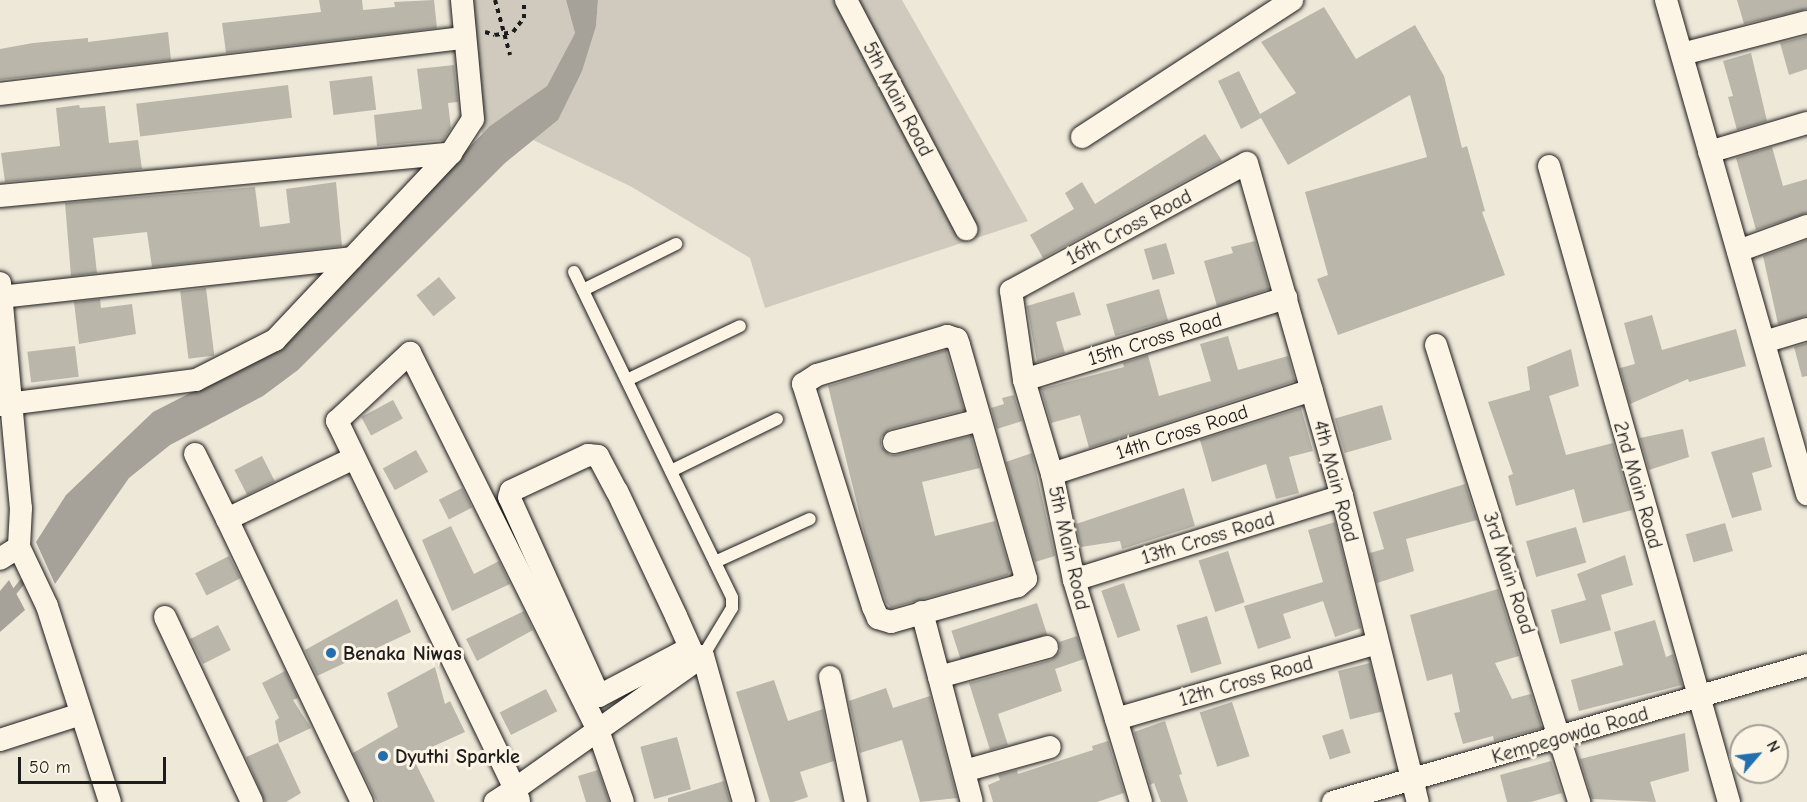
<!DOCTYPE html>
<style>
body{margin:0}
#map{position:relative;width:1807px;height:802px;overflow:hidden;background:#eee8d9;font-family:"Comic Neue",sans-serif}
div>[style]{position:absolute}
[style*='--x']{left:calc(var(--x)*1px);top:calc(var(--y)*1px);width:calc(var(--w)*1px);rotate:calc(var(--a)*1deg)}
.green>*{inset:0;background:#cfcabd}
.water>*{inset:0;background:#a7a299}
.stream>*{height:6px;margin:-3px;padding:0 3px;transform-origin:3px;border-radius:3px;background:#a7a299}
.building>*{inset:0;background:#bab6aa;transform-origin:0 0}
.path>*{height:4px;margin-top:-2px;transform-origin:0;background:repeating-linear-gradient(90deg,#1c1c1c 0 4.5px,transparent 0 9px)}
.roads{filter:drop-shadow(0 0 2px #1c1c1c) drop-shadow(0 0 2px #1c1c1c)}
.lane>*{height:12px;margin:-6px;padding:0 6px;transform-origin:6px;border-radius:6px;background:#fcf5e5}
.street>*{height:22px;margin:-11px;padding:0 11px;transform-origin:11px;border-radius:11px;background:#fcf5e5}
.dots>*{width:16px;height:16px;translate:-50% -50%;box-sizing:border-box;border:3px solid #fcf5e5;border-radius:50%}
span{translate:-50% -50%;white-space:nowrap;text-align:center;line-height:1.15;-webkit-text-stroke:6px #fcf5e5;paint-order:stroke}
.street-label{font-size:20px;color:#1c1c1c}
.poi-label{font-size:20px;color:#1c1c1c;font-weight:700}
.left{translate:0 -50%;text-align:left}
.north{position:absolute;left:1729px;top:724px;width:60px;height:60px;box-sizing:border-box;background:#fcf5e5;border:2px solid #a29e95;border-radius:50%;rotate:62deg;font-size:16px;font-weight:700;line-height:24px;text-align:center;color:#1c1c1c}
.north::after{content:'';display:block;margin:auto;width:21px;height:27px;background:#1f6fb2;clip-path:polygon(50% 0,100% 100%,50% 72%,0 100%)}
.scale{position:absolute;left:18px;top:757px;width:148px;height:27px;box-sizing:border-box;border:3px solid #1c1c1c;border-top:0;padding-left:8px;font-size:18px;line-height:21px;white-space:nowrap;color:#1c1c1c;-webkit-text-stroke:4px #fcf5e5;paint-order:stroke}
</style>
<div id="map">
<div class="green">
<div style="clip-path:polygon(467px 0,566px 0,575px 33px,547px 86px,482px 134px)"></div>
<div style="clip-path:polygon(598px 0,902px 0,1028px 221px,765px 308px,750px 258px,630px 186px,533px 140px,558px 120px,596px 26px)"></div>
</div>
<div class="water">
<div style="clip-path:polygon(566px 0,598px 0,596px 26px,582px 71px,558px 120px,505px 163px,298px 370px,263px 396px,170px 445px,129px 478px,55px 584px,36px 542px,66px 495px,153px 412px,272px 351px,490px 126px,547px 86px,575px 33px)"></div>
<div style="clip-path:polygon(9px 580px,25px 610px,0 632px,0 591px)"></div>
</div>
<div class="stream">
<div style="--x:0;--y:609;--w:44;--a:-50.5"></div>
</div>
<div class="building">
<div style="clip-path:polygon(319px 0,362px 0,363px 10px,395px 7px,394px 2px,434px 0,437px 28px,226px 53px,222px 23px,321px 12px)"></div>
<div style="clip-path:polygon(1737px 0,1807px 0,1807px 9px,1744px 24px)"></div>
<div style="clip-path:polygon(1324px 7px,1356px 59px,1415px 25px,1444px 76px,1462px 148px,1467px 146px,1485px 211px,1482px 212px,1505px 275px,1338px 335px,1317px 279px,1328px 275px,1305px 192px,1427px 157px,1410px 95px,1288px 165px,1261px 118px,1241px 129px,1218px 81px,1239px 71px,1260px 114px,1296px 93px,1261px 42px)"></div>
<div style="clip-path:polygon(168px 32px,171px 60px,0 80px,0 49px,33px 43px,88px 38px,88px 42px)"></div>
<div style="clip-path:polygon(1807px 36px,1807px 69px,1789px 75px,1780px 43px)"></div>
<div style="clip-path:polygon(1751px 53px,1767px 121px,1737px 130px,1728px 97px,1733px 96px,1723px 61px)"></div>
<div style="clip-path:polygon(454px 65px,458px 102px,448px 103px,451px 128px,443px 140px,377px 146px,374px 115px,422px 109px,417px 69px)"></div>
<div style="left:372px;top:76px;width:34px;height:43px;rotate:83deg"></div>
<div style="left:288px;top:85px;width:33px;height:153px;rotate:83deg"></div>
<div style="clip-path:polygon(79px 105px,80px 108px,105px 106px,109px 143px,138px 140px,142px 169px,5px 182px,1px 153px,60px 146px,56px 108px)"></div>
<div style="clip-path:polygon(1205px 134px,1222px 161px,1043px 258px,1030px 235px,1074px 209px,1065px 193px,1082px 182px,1095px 204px)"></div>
<div style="clip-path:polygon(1772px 147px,1783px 186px,1807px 179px,1807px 213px,1756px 230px,1736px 158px)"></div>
<div style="clip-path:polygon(336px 182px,342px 246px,152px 267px,147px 232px,93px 238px,97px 273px,71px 276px,65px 203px,255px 187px,260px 227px,290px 223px,286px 189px)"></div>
<div style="clip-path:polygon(1807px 240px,1807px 316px,1778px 324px,1763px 256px)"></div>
<div style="clip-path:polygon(1255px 241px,1269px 289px,1217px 306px,1204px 261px,1233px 253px,1231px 247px)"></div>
<div style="left:1166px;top:243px;width:32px;height:23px;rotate:74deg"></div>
<div style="left:439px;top:277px;width:27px;height:29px;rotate:51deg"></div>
<div style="left:206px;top:288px;width:68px;height:26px;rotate:83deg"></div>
<div style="left:1159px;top:289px;width:33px;height:55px;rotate:74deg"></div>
<div style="clip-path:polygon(1074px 292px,1081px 315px,1056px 322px,1065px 353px,1037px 362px,1027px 306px)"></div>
<div style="clip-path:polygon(100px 299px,101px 308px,132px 304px,136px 334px,79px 344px,74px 302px)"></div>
<div style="clip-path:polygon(1652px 315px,1662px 350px,1736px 329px,1746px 366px,1689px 382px,1688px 379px,1630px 404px,1620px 368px,1635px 364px,1624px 323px)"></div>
<div style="clip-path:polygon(1228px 336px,1238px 370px,1288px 356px,1295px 381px,1089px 448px,1080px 415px,1051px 423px,1041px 389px,1124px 367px,1123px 363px,1148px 355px,1159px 396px,1211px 381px,1200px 344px)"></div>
<div style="clip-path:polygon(1807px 343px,1807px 376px,1802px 377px,1794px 347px)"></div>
<div style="left:75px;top:346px;width:31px;height:48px;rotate:83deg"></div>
<div style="clip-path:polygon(1571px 349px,1579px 386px,1549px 396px,1566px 455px,1613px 443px,1632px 510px,1583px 523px,1574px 489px,1516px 506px,1508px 476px,1513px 474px,1488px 402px,1530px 390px,1527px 367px)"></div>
<div style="clip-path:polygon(946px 350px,964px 410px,890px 429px,881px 438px,881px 446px,890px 455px,897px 455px,971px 436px,980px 468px,922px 482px,935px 536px,995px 521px,1010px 570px,1008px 575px,891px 608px,886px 602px,867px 544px,828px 386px)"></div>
<div style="clip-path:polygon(1014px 395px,1022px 421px,997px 429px,991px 408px,1004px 404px,1002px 398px)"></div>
<div style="left:393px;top:400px;width:21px;height:36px;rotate:62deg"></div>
<div style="left:1382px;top:405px;width:36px;height:49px;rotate:74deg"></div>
<div style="clip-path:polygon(1301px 408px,1313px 451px,1289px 457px,1299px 493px,1276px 499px,1266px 464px,1212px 482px,1200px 440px)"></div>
<div style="clip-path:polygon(1683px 429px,1689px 457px,1649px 470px,1640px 438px)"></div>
<div style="clip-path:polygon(1764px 437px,1772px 467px,1752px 473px,1762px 510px,1732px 518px,1711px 452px)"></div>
<div style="left:416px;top:450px;width:25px;height:38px;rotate:61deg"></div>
<div style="clip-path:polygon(1032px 453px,1055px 556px,1035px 562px,1006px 462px)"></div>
<div style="left:262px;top:456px;width:28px;height:31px;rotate:63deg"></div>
<div style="clip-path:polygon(1465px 484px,1477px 520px,1406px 539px,1414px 571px,1377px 583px,1370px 553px,1384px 549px,1373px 512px)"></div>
<div style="left:462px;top:488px;width:22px;height:26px;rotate:63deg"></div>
<div style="clip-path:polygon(1184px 488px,1195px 526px,1122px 549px,1120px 541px,1081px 547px,1076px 524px)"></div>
<div style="clip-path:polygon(1335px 522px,1361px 628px,1335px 637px,1323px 601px,1283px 614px,1291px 638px,1258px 649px,1244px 606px,1323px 582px,1308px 530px)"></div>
<div style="left:1725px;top:523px;width:29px;height:41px;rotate:74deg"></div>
<div style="clip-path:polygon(451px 526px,474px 574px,499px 561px,510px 584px,452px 611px,422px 540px)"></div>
<div style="left:1576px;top:527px;width:37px;height:52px;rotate:74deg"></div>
<div style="left:1228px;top:551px;width:54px;height:31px;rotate:72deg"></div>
<div style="clip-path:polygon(1625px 555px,1633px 585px,1601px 595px,1611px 630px,1560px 644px,1551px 610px,1586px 600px,1577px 574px)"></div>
<div style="left:229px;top:556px;width:25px;height:38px;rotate:63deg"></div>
<div style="left:1124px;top:583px;width:50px;height:24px;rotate:71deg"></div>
<div style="clip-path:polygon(1498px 589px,1519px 656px,1495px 663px,1512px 699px,1531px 694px,1542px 728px,1494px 741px,1493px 736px,1463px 744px,1454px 713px,1460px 712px,1452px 674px,1427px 681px,1410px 615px)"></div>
<div style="clip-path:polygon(397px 599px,411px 632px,317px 676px,305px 650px)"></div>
<div style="left:1037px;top:603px;width:33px;height:90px;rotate:72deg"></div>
<div style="clip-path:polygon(524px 611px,533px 630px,477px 661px,466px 639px)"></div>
<div style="left:1207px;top:616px;width:50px;height:32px;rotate:73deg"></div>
<div style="clip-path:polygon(1655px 620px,1666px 657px,1673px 654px,1682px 685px,1579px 711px,1571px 680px,1623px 665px,1614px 632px)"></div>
<div style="left:218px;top:625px;width:28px;height:31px;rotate:63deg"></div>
<div style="clip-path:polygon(1077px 636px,1084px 659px,1055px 669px,1062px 691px,998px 714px,1008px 745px,990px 750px,969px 683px,1051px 660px,1060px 651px,1059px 642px)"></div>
<div style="left:1370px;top:663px;width:50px;height:33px;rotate:76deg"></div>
<div style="clip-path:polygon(435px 667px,445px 704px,450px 701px,465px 732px,412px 756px,435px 802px,377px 802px,353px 753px,398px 727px,387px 693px)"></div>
<div style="clip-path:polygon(285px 671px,298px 698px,293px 700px,311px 728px,279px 743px,275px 721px,279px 718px,262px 683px)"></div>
<div style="clip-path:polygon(774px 680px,788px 721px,823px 709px,834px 761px,800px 772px,808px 797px,793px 802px,770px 802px,736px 692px)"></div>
<div style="clip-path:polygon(886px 688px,893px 708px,930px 696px,957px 798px,920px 802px,902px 740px,860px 753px,849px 701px)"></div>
<div style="left:546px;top:689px;width:25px;height:52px;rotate:63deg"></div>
<div style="left:1232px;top:702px;width:57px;height:34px;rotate:72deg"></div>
<div style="clip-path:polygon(1165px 721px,1182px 774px,1179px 775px,1188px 802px,1161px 802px,1154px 783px,1150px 785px,1134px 732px)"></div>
<div style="left:1343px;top:729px;width:25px;height:22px;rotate:72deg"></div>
<div style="clip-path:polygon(1685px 733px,1689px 771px,1650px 782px,1656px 802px,1592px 799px,1580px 759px)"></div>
<div style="left:677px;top:737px;width:54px;height:38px;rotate:75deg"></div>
<div style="clip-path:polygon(1108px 741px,1124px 793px,1097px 802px,993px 802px,988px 785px,1000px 780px,998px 775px,1017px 770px,1018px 774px,1093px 750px,1092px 746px)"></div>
<div style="clip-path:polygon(278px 743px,301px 793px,286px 802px,265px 802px,246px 757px)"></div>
<div style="clip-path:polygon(1551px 761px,1562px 793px,1531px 802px,1507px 802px,1500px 775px)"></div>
<div style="clip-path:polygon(598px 770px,609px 802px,586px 802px,578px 776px)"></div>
<div style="clip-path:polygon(724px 781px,730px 802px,668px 802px,668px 798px)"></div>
</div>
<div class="path">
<div style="--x:495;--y:0;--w:57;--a:74.7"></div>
<div style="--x:485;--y:32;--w:10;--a:17"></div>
<div style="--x:495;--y:35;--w:18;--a:-9"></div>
<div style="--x:513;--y:32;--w:18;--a:-52"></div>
<div style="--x:524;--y:18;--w:18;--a:-90"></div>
</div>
<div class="roads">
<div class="lane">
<div style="--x:574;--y:272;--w:362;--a:64.1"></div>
<div style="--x:732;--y:598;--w:10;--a:90"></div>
<div style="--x:732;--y:608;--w:56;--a:121.1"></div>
<div style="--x:583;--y:290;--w:104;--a:-26.3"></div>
<div style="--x:627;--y:380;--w:125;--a:-25.5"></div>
<div style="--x:671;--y:471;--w:118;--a:-26.1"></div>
<div style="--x:715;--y:562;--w:104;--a:-24.4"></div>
</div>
<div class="street">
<div style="--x:846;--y:0;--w:259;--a:62.3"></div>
<div style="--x:1666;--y:0;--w:514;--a:74.07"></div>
<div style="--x:1682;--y:54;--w:129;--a:-14.4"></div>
<div style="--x:0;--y:94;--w:468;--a:-6.9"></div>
<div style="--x:1082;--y:137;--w:251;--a:-33.1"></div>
<div style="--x:1709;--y:152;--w:102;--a:-16.5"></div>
<div style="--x:1549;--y:166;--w:661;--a:74.2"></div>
<div style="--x:0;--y:196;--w:453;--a:-5.4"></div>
<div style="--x:1738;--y:251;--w:73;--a:-19.9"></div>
<div style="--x:0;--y:283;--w:226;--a:84.7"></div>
<div style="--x:21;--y:508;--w:39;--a:93"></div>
<div style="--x:19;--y:547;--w:22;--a:148"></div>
<div style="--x:0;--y:297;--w:354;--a:-6.3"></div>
<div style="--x:947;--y:336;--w:10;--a:17"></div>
<div style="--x:957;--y:339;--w:6;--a:72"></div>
<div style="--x:959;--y:345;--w:243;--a:74"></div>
<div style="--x:1026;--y:579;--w:11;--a:139"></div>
<div style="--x:1018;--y:586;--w:132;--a:164.2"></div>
<div style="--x:891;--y:622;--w:14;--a:-163"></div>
<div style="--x:878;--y:618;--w:12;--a:-114"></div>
<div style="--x:873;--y:607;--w:234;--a:-107.4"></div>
<div style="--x:803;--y:384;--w:17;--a:-33"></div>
<div style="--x:817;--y:375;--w:136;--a:-16.7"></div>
<div style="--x:1764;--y:342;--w:45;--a:-16.8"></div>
<div style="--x:1436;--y:345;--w:479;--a:72.6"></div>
<div style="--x:1024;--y:380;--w:275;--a:-17.4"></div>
<div style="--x:0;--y:405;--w:198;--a:-7.3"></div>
<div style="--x:196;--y:380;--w:89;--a:-26.9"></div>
<div style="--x:275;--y:340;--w:257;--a:-46.7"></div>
<div style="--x:451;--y:153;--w:40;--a:-57.1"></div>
<div style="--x:473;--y:119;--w:120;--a:-95.3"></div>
<div style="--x:894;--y:442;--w:89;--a:-14.3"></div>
<div style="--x:195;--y:454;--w:72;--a:63.8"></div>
<div style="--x:354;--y:458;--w:141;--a:154.3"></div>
<div style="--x:227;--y:519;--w:314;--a:64.5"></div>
<div style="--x:1052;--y:474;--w:273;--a:-17.9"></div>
<div style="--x:19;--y:547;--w:65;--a:64.6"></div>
<div style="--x:47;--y:606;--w:206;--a:72.2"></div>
<div style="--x:1074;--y:580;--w:281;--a:-17.4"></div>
<div style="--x:922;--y:612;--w:196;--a:75.3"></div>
<div style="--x:165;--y:617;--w:204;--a:64.8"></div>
<div style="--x:690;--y:648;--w:103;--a:152.2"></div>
<div style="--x:599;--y:696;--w:218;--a:-114.3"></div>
<div style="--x:509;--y:497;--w:6;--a:-72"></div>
<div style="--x:511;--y:491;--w:85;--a:-25.1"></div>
<div style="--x:588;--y:455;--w:10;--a:6"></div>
<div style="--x:598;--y:456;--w:40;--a:62"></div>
<div style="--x:617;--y:491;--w:138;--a:64.7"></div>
<div style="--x:676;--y:616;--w:49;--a:66"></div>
<div style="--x:830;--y:677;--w:128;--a:78.3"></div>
<div style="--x:939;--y:677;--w:112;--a:-15.5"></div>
<div style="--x:1116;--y:719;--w:272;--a:-16.2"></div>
<div style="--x:0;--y:740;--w:85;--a:-17.8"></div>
<div style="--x:964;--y:771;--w:89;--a:-15.6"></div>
<div style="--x:519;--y:801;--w:13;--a:-108"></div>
<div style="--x:515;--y:789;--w:230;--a:-35.3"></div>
<div style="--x:703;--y:656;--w:152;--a:74.3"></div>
<div style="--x:495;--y:802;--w:24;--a:-33"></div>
<div style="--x:515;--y:789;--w:409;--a:-115.8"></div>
<div style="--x:337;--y:421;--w:100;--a:-43"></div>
<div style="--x:410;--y:353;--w:421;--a:63.5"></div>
<div style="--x:598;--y:730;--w:76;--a:70.9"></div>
<div style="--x:1141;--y:802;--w:232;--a:-106.8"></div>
<div style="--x:1074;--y:580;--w:108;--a:-101.7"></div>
<div style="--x:1052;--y:474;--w:98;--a:-106.6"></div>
<div style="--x:1024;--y:380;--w:90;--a:-98.3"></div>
<div style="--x:1011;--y:291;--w:268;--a:-28.5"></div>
<div style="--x:1247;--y:163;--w:346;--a:74.1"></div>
<div style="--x:1342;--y:496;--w:315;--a:76.1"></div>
<div style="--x:1333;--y:802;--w:493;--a:-16.1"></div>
</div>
</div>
<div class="dots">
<div style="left:331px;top:653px;background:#1f6fb2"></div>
<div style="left:383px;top:756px;background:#1f6fb2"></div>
</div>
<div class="street-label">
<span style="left:898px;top:99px;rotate:62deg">5th Main Road</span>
<span style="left:1129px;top:227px;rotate:-28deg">16th Cross Road</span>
<span style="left:1155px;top:339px;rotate:-17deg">15th Cross Road</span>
<span style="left:1182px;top:432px;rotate:-18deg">14th Cross Road</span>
<span style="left:1336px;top:481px;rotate:75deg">4th Main Road</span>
<span style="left:1638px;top:485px;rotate:74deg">2nd Main Road</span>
<span style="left:1208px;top:538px;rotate:-17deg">13th Cross Road</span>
<span style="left:1069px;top:548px;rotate:77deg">5th Main Road</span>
<span style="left:1509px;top:573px;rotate:72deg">3rd Main Road</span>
<span style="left:1246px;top:681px;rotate:-16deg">12th Cross Road</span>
<span style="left:1570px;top:735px;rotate:-16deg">Kempegowda Road</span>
</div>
<div class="poi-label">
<span class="left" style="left:343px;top:653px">Benaka Niwas</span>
<span class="left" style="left:395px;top:756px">Dyuthi Sparkle</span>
</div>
<div class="north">N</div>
<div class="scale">50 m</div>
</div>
